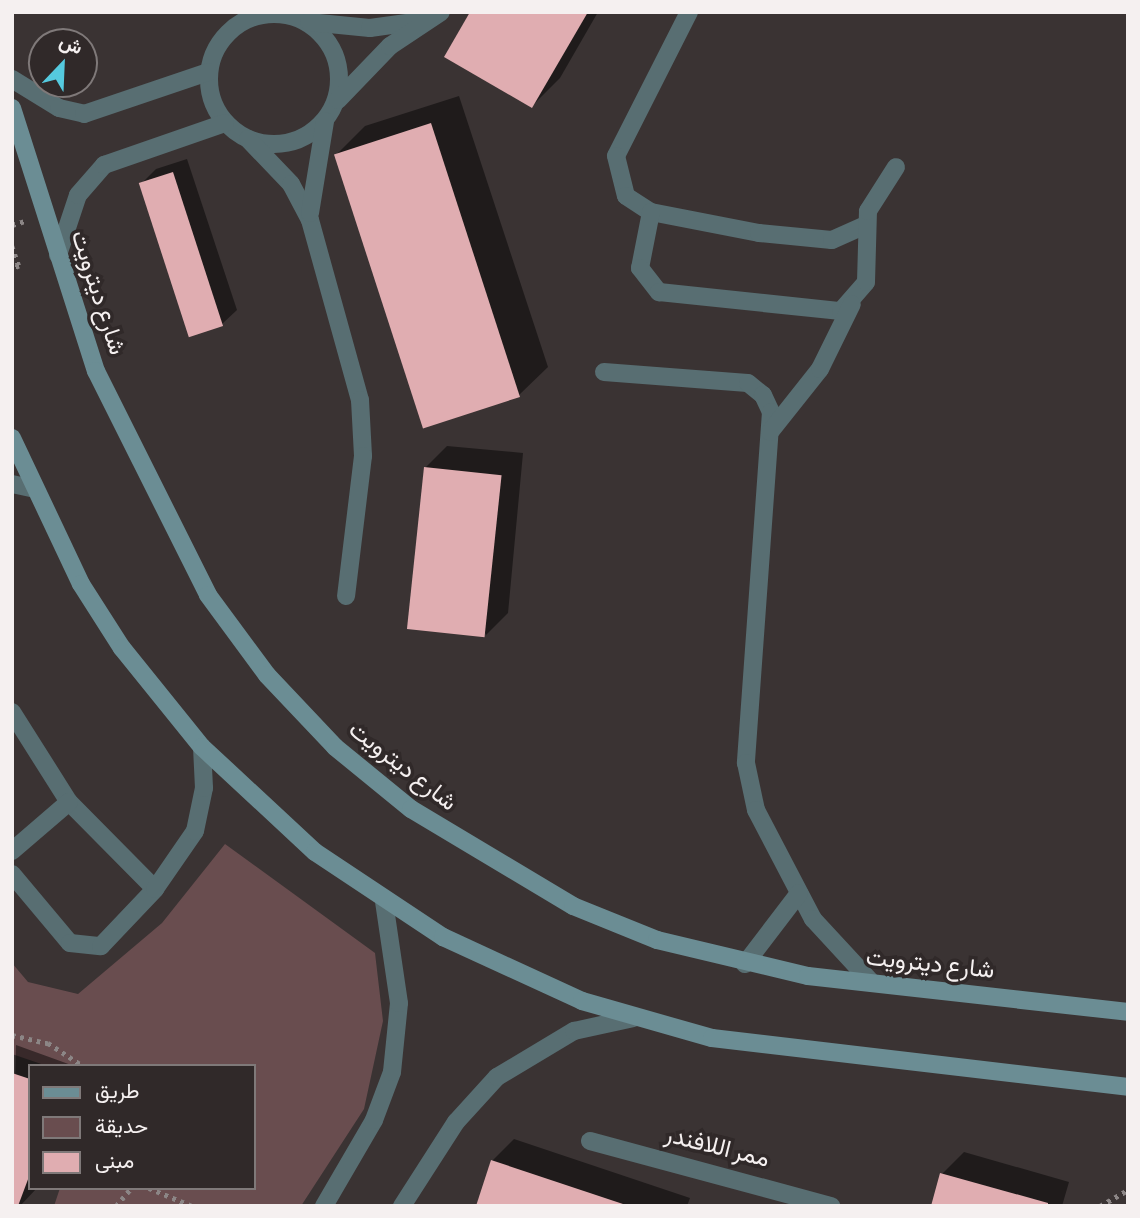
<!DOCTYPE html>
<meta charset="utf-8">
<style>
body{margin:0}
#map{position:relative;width:1140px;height:1218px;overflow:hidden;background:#3a3333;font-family:"Alegreya Sans",Vazirmatn,sans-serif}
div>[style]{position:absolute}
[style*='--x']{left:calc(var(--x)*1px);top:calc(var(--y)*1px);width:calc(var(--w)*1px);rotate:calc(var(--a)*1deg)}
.green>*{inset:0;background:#694d4f}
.shadow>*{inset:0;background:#0007}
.building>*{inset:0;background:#e0adb1;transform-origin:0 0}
.path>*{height:4.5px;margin-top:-2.25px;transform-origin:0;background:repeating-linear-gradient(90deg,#8c8686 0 3.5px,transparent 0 8.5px)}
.lane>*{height:18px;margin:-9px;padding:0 9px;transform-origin:9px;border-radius:9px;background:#586e72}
.street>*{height:18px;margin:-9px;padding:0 9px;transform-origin:9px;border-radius:9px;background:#586e72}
.street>.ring{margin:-9px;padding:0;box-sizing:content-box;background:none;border:18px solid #586e72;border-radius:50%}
.secondary>*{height:18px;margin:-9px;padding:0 9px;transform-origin:9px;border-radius:9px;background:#6b8d94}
span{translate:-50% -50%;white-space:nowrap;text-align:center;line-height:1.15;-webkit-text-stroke:7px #302929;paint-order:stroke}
.street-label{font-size:24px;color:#f5f0f0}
.frame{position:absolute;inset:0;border:14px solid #f5f0f0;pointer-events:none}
.legend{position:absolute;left:28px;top:1064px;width:228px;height:126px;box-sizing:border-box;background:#302929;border:2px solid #7f7979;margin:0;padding:9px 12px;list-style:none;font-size:21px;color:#f5f0f0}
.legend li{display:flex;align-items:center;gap:14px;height:35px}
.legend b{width:35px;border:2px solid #7f7979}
.north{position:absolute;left:28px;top:28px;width:70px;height:70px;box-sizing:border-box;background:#302929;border:2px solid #7f7979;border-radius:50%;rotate:23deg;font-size:19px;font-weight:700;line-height:28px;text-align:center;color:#f5f0f0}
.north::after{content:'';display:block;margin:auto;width:24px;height:32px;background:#55cadf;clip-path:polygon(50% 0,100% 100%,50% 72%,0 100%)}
</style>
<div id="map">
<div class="green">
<div style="clip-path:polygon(225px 844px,375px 953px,383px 1021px,364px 1109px,301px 1206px,54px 1206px,60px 1188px,254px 1188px,254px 1066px,47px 1066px,12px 1054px,12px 963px,28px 982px,78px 994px,162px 923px)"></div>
</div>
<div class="shadow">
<div style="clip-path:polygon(472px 12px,598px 12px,560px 78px,532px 106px)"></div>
<div style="clip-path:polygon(459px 96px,548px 367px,519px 395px,336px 155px,365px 126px)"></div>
<div style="clip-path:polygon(187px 159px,237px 310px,222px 324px,141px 184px,156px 169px)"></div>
<div style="clip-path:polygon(447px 446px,523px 453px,508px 613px,486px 635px,425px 468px)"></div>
<div style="clip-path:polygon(16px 1045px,74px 1066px,30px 1066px,30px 1188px,37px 1188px,20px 1206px,12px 1206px)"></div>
<div style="clip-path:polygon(514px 1139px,690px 1198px,687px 1206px,478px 1206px,492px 1161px)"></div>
<div style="clip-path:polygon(964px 1152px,1069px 1182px,1062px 1206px,933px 1206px,942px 1174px)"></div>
</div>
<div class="building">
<div style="clip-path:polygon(470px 12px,588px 12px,532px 108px,444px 57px)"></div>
<div style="left:431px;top:123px;width:288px;height:102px;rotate:72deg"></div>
<div style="left:173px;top:172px;width:162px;height:36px;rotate:72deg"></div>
<div style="left:424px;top:467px;width:78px;height:163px;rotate:6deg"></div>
<div style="clip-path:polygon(12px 1073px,30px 1079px,30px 1174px,18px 1206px,12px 1206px)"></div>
<div style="clip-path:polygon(491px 1160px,626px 1205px,626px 1206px,476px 1206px)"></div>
<div style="clip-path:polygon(940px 1173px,1048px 1203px,1048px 1206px,931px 1206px)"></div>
</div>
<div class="path">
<div style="--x:12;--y:225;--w:14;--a:-17"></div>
<div style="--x:12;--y:246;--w:21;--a:71"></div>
<div style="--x:19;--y:266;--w:8;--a:157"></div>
<div style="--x:12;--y:1035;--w:37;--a:13"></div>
<div style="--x:48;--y:1043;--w:42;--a:33.3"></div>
<div style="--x:149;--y:1188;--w:47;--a:22.7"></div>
<div style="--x:116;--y:1206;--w:23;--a:-50"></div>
<div style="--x:214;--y:1206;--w:26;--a:0"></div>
<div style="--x:1100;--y:1206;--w:32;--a:-30"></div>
</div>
<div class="lane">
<div style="--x:689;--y:12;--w:161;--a:116.9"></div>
<div style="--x:616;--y:156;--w:41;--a:76"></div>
<div style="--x:626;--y:196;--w:30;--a:33"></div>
<div style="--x:651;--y:212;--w:110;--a:11"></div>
<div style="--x:759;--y:233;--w:73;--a:5.5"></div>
<div style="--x:832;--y:240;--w:35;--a:-24"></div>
<div style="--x:651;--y:212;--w:57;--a:101.1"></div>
<div style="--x:640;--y:268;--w:31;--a:52"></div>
<div style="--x:659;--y:292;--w:183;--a:6"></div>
<div style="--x:841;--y:311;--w:38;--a:-49"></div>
<div style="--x:866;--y:282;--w:71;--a:-88.4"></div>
<div style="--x:868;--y:211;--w:52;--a:-57.5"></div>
<div style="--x:604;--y:372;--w:144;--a:4.4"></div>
<div style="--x:748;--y:383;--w:19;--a:39"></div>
<div style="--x:763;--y:395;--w:19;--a:65"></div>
<div style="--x:771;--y:412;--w:352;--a:94.1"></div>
<div style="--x:746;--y:763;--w:48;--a:78"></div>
<div style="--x:756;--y:810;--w:123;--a:62.4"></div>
<div style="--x:813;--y:919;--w:87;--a:47.3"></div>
<div style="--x:770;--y:432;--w:80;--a:-51.6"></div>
<div style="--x:820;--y:369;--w:72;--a:-63.8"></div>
<div style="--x:12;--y:484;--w:19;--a:12"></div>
<div style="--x:12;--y:712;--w:107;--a:57.7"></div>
<div style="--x:69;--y:802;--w:122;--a:45.3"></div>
<div style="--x:12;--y:851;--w:75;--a:-40.7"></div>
<div style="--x:12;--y:874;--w:90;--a:50"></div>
<div style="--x:70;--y:943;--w:31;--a:6"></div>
<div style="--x:101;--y:946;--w:79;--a:-46.5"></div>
<div style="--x:155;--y:889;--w:70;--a:-55.4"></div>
<div style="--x:195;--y:831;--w:44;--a:-78.2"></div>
<div style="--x:204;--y:788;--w:41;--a:-92.8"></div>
<div style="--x:745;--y:964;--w:89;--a:-52.7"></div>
</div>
<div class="street">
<div class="ring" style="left:209px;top:14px;width:112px;height:112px"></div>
<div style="--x:309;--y:22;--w:61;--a:5.6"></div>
<div style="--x:370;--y:28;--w:50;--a:-8"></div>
<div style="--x:12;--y:79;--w:55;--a:31.7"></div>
<div style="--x:59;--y:108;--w:26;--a:13"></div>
<div style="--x:84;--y:114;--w:131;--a:-18.7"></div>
<div style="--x:338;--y:100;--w:75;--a:-46.1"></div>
<div style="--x:390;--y:46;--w:61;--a:-33.7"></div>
<div style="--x:248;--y:139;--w:62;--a:46.3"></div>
<div style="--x:291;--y:184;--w:41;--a:62.2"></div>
<div style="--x:310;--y:220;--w:187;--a:74.5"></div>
<div style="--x:360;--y:400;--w:56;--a:86.9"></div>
<div style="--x:363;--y:456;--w:141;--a:96.9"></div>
<div style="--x:310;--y:213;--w:93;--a:-80.7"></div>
<div style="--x:58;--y:255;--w:63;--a:-71.6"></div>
<div style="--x:78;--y:195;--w:40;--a:-49"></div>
<div style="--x:104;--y:165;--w:128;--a:-19.1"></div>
<div style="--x:590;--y:1141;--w:250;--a:15.1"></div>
<div style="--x:324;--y:1206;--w:99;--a:-59.8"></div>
<div style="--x:374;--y:1120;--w:51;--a:-69.4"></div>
<div style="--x:392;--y:1072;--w:69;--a:-84.2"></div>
<div style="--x:399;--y:1003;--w:102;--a:-98.4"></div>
<div style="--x:402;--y:1206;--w:100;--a:-57.3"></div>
<div style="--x:456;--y:1122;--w:61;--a:-47.7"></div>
<div style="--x:497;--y:1077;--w:90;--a:-30.9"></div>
<div style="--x:574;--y:1031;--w:60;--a:-12.4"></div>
</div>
<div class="secondary">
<div style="--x:12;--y:108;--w:276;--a:72.3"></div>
<div style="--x:96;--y:371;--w:250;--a:63.4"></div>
<div style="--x:208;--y:595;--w:99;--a:53.6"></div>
<div style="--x:267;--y:675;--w:99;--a:46.6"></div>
<div style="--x:335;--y:747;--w:98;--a:39.2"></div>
<div style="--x:411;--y:809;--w:189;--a:30.9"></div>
<div style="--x:573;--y:906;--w:91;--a:22"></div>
<div style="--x:657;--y:940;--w:155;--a:13.4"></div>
<div style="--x:808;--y:976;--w:322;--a:6.4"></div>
<div style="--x:12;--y:438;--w:161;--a:64.7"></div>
<div style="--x:81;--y:584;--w:76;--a:57.4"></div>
<div style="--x:122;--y:648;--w:127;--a:51.1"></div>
<div style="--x:202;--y:747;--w:154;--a:42.9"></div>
<div style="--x:315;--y:852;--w:154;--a:33.6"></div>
<div style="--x:443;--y:937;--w:153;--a:24.7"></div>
<div style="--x:582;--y:1001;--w:135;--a:15.9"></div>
<div style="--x:712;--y:1038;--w:419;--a:6.7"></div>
</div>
<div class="street-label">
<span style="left:97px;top:293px;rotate:72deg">شارع ديترويت</span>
<span style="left:402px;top:767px;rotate:38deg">شارع ديترويت</span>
<span style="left:930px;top:965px;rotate:6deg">شارع ديترويت</span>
<span style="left:717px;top:1148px;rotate:14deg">ممر اللافندر</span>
</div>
<div class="frame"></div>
<ul class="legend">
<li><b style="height:9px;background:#6b8d94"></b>طريق</li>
<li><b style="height:19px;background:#694d4f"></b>حديقة</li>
<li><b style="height:19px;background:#e0adb1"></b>مبنى</li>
</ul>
<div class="north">ش</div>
</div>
